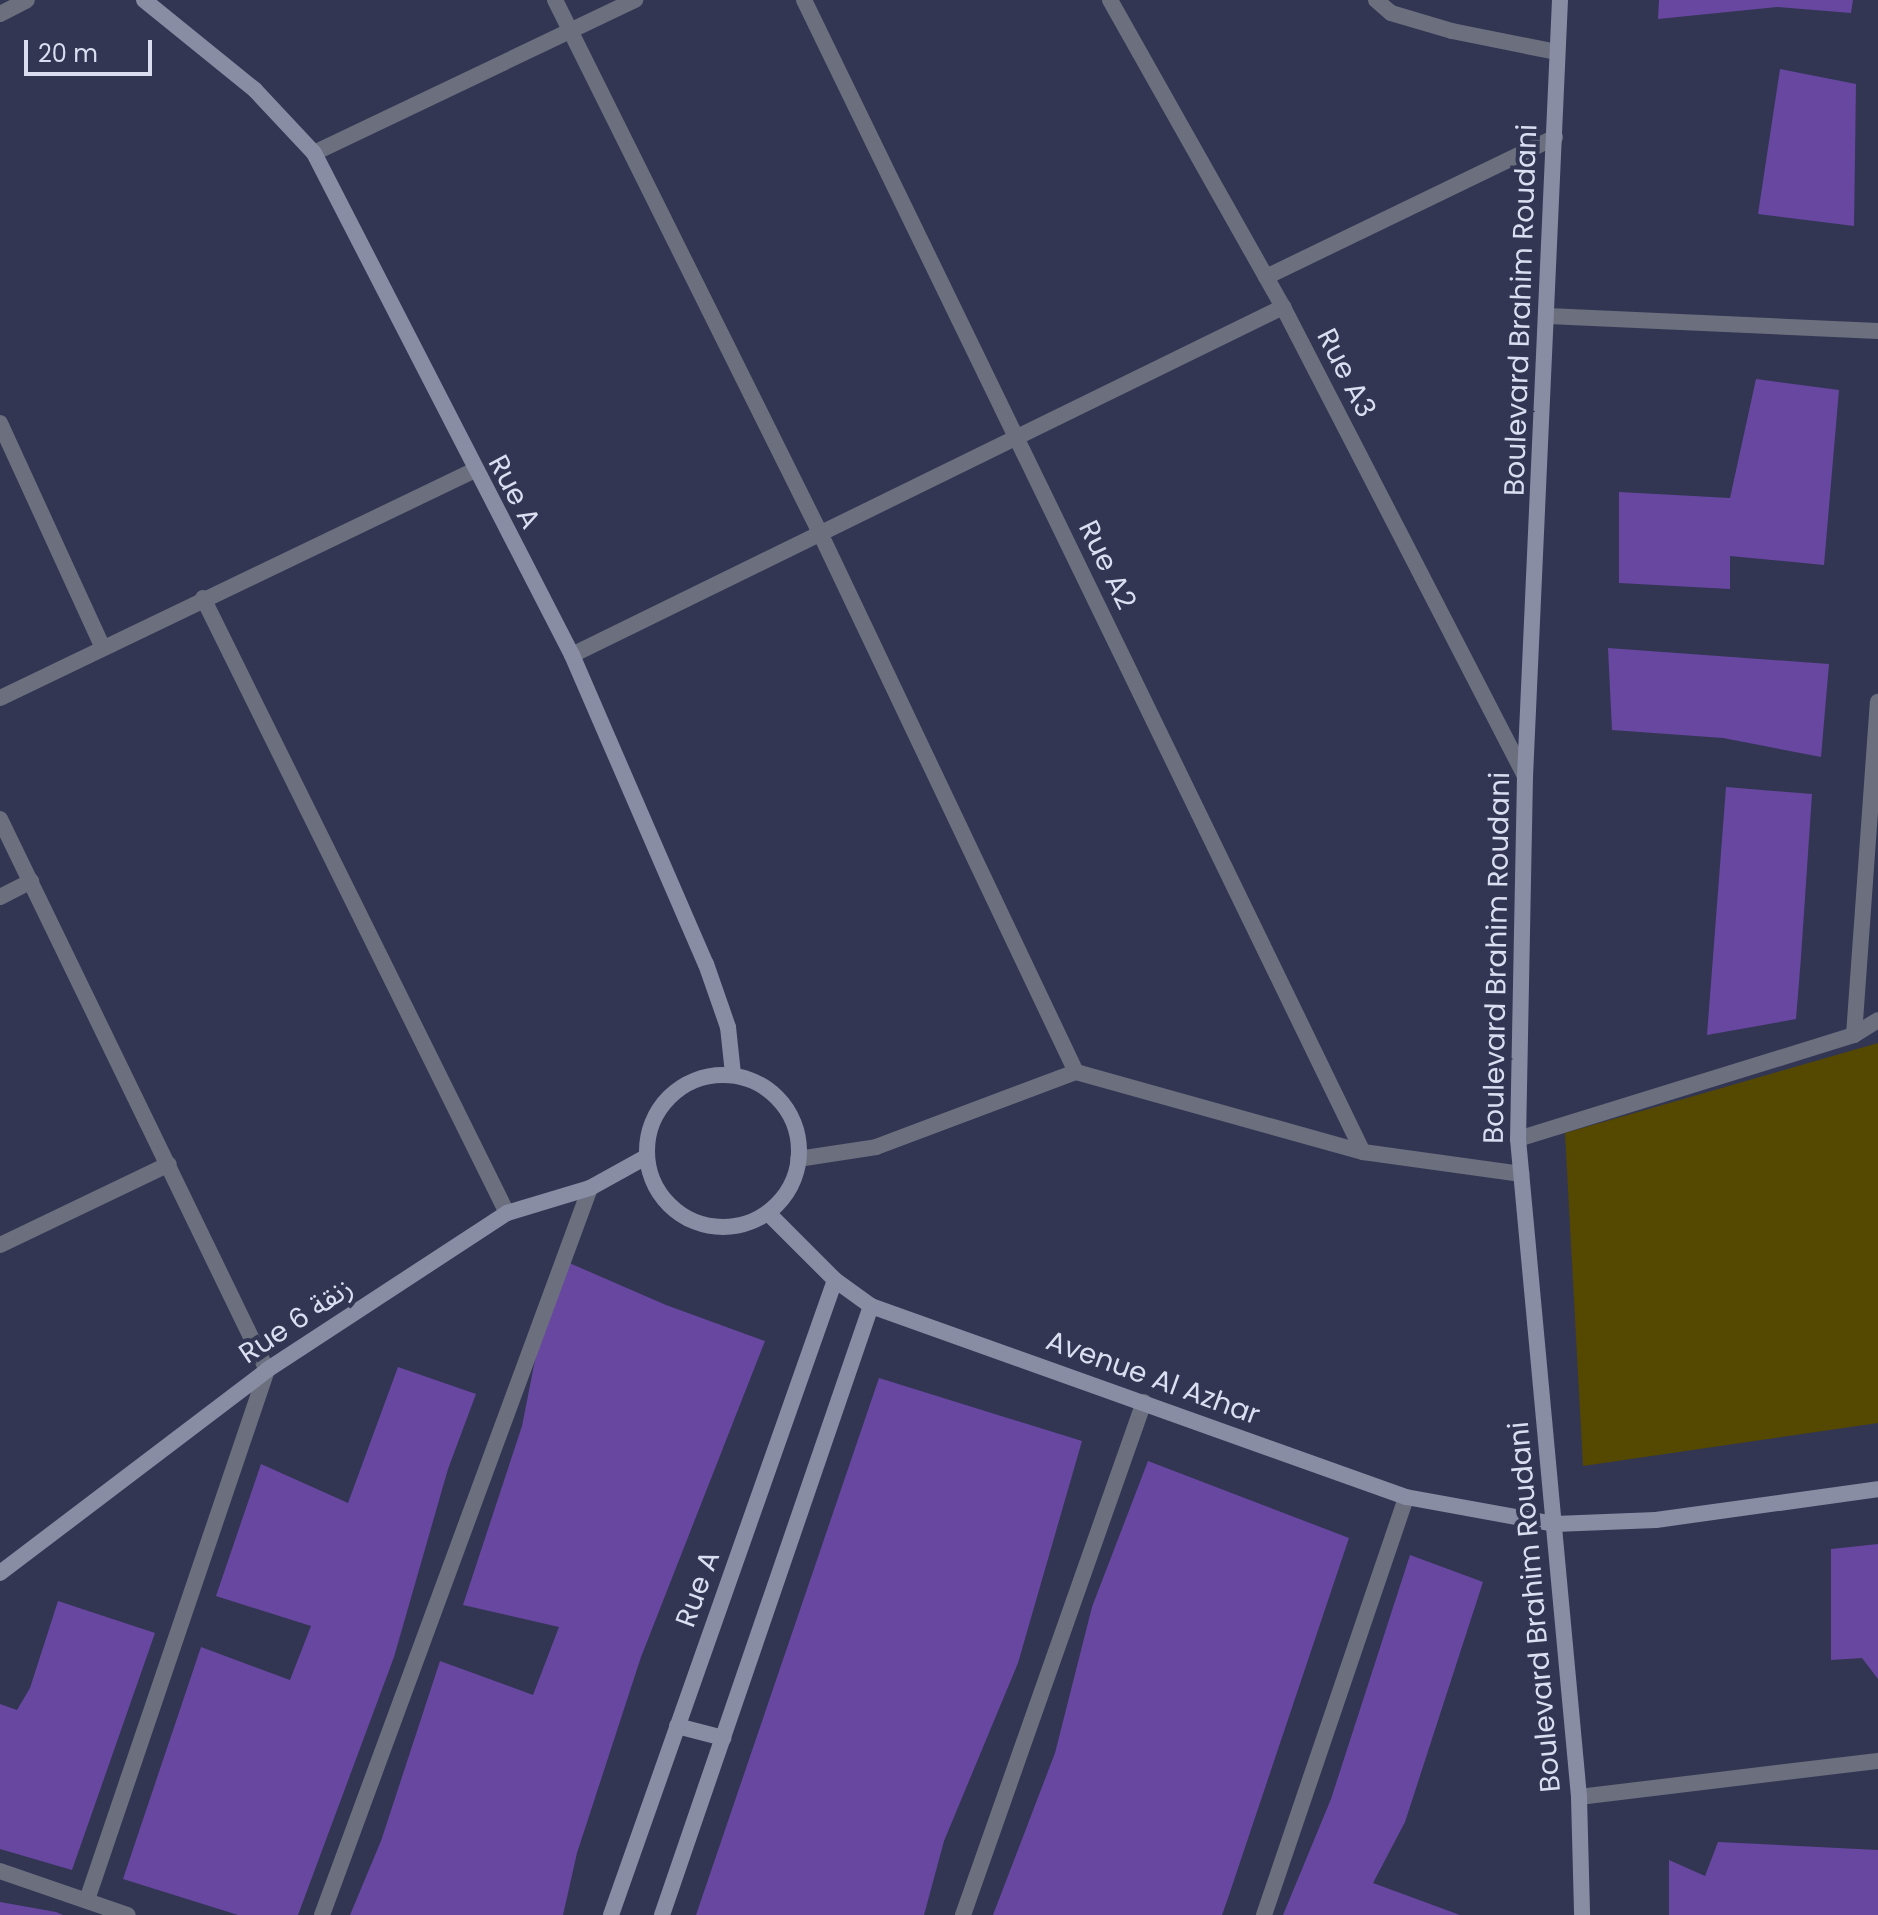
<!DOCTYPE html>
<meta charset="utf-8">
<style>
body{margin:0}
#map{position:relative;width:1878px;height:1915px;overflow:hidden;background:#323653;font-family:Poppins,"Noto Sans Arabic",sans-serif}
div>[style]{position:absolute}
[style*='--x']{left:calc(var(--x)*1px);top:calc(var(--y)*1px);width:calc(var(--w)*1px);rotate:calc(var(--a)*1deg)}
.green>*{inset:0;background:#554800}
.building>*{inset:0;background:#6747a0}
.street>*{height:16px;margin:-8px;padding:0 8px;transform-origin:8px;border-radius:8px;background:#6c6f7e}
.secondary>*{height:16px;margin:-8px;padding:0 8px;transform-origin:8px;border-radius:8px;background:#888da4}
.secondary>.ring{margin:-8px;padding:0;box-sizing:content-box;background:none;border:16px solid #888da4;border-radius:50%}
span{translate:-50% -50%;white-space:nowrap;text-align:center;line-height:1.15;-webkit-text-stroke:8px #323653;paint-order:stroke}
.street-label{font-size:28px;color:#dbdef1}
.scale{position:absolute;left:24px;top:40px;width:128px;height:36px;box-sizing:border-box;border:4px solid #dbdef1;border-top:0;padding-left:10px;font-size:24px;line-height:28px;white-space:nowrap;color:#dbdef1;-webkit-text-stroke:6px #323653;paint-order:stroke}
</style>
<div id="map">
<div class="green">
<div style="clip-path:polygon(1878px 1043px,1878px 1423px,1583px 1466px,1565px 1133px)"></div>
</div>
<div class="building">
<div style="clip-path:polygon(1659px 0,1853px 0,1851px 13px,1777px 7px,1658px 19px)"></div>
<div style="clip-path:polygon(1780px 69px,1856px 84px,1854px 226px,1758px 214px)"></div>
<div style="clip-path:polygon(1756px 379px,1839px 390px,1824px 565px,1730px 556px,1730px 589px,1619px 583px,1619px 492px,1730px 498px)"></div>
<div style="clip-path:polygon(1608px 648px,1829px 664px,1821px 757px,1723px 738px,1612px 730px)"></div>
<div style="clip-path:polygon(1726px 787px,1812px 794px,1801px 957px,1796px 1019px,1707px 1035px)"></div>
<div style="clip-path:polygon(567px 1262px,666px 1305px,765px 1341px,641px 1657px,577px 1853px,563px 1915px,350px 1915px,381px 1841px,440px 1661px,533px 1695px,559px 1627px,463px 1605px,522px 1426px,537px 1350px)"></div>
<div style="clip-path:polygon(398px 1367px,476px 1394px,448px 1469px,394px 1657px,298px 1915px,238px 1915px,123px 1879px,201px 1647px,290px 1680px,311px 1626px,216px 1596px,261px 1464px,348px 1503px)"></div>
<div style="clip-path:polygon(879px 1378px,1082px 1441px,1018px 1663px,944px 1841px,924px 1915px,696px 1915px)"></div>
<div style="clip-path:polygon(1148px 1461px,1349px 1538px,1227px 1901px,1222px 1915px,993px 1915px,1055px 1753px,1092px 1607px)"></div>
<div style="clip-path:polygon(1878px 1544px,1878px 1679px,1862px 1658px,1831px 1660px,1831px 1549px)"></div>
<div style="clip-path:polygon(1410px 1555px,1483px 1582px,1405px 1822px,1373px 1883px,1460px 1915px,1283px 1915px,1331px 1799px)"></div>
<div style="clip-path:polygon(58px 1601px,155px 1633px,72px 1870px,0 1849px,0 1704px,17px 1710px,30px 1688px)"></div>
<div style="clip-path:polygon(1718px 1842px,1878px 1850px,1878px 1915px,1669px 1915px,1669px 1860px,1705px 1876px)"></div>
<div style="clip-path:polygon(0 1902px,56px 1912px,63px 1915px,0 1915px)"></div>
</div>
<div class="street">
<div style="--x:555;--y:0;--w:597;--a:63.56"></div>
<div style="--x:821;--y:535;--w:594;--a:64.6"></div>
<div style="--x:804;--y:0;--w:1280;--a:64.12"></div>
<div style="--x:1110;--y:0;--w:352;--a:60.6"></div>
<div style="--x:1283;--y:307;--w:528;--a:62.71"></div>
<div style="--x:1376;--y:0;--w:20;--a:41"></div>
<div style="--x:1391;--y:13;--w:64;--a:16.4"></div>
<div style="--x:1452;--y:31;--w:106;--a:11.4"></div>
<div style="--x:0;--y:14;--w:30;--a:-27"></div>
<div style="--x:314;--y:153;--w:356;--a:-25.5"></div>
<div style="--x:1266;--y:277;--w:321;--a:-25.8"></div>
<div style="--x:1548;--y:316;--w:330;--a:2.6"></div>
<div style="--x:0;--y:423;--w:247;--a:65.4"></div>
<div style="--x:203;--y:598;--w:686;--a:63.7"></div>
<div style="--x:572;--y:655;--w:792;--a:-26.08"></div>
<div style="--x:0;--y:698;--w:525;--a:-25.64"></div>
<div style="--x:0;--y:819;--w:612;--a:64.15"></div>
<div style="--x:267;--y:1370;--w:560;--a:108.76"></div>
<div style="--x:0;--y:897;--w:35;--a:-27"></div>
<div style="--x:1854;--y:1035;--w:334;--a:-85.9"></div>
<div style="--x:1518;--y:1139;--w:352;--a:-17.2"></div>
<div style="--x:1854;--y:1035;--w:28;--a:-32"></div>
<div style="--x:798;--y:1159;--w:79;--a:-8.7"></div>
<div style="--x:876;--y:1147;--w:214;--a:-20.6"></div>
<div style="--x:1076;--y:1072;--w:298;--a:15.6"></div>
<div style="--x:1363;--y:1152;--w:160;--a:7.9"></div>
<div style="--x:0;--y:1245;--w:187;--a:-25.6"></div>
<div style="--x:1579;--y:1797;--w:301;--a:-6.9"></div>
<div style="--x:0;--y:1871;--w:135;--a:19"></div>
<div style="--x:322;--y:1915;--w:775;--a:-69.76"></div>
<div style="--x:963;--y:1915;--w:544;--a:-70.57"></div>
<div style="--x:1264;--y:1915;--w:441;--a:-71.2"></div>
</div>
<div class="secondary">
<div style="--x:144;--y:0;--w:143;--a:39"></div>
<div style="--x:255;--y:90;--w:86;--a:46.9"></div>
<div style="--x:314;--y:153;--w:564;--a:62.8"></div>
<div style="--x:572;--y:655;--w:337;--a:66.6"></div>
<div style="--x:706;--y:964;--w:67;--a:70.8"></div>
<div style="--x:728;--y:1027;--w:47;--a:83.9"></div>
<div style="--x:1560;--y:0;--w:777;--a:92.58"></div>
<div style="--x:1525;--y:776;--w:363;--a:91.1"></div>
<div style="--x:1518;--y:1139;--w:661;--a:84.7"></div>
<div style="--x:1579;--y:1797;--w:118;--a:88.5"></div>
<div class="ring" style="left:647px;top:1075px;width:136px;height:136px"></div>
<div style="--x:768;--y:1213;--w:95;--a:45"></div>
<div style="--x:835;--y:1280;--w:44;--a:35.8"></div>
<div style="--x:871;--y:1306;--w:568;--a:19.65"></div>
<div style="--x:1406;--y:1497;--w:151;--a:10.3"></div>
<div style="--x:1555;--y:1524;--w:101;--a:-2.3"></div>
<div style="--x:1656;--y:1520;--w:224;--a:-7.9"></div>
<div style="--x:0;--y:1573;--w:335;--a:-37.2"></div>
<div style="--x:267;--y:1370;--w:287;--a:-33.2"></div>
<div style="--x:507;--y:1213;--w:87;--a:-16.8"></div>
<div style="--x:590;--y:1188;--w:64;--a:-29"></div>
<div style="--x:677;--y:1726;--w:48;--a:14.6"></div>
<div style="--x:611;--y:1915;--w:673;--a:-70.57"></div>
<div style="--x:662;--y:1915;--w:644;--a:-71.06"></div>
</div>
<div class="street-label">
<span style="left:1521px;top:310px;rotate:-88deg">Boulevard Brahim Roudani</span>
<span style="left:1346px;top:373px;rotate:63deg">Rue A3</span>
<span style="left:514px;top:492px;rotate:62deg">Rue A</span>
<span style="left:1107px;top:565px;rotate:64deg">Rue A2</span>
<span style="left:1497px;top:958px;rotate:-89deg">Boulevard Brahim Roudani</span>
<span style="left:296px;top:1321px;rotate:-34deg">Rue 6 زنقة</span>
<span style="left:1153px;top:1378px;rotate:20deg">Avenue Al Azhar</span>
<span style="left:698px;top:1589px;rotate:-70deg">Rue A</span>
<span style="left:1535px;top:1607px;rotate:-95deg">Boulevard Brahim Roudani</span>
</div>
<div class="scale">20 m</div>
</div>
